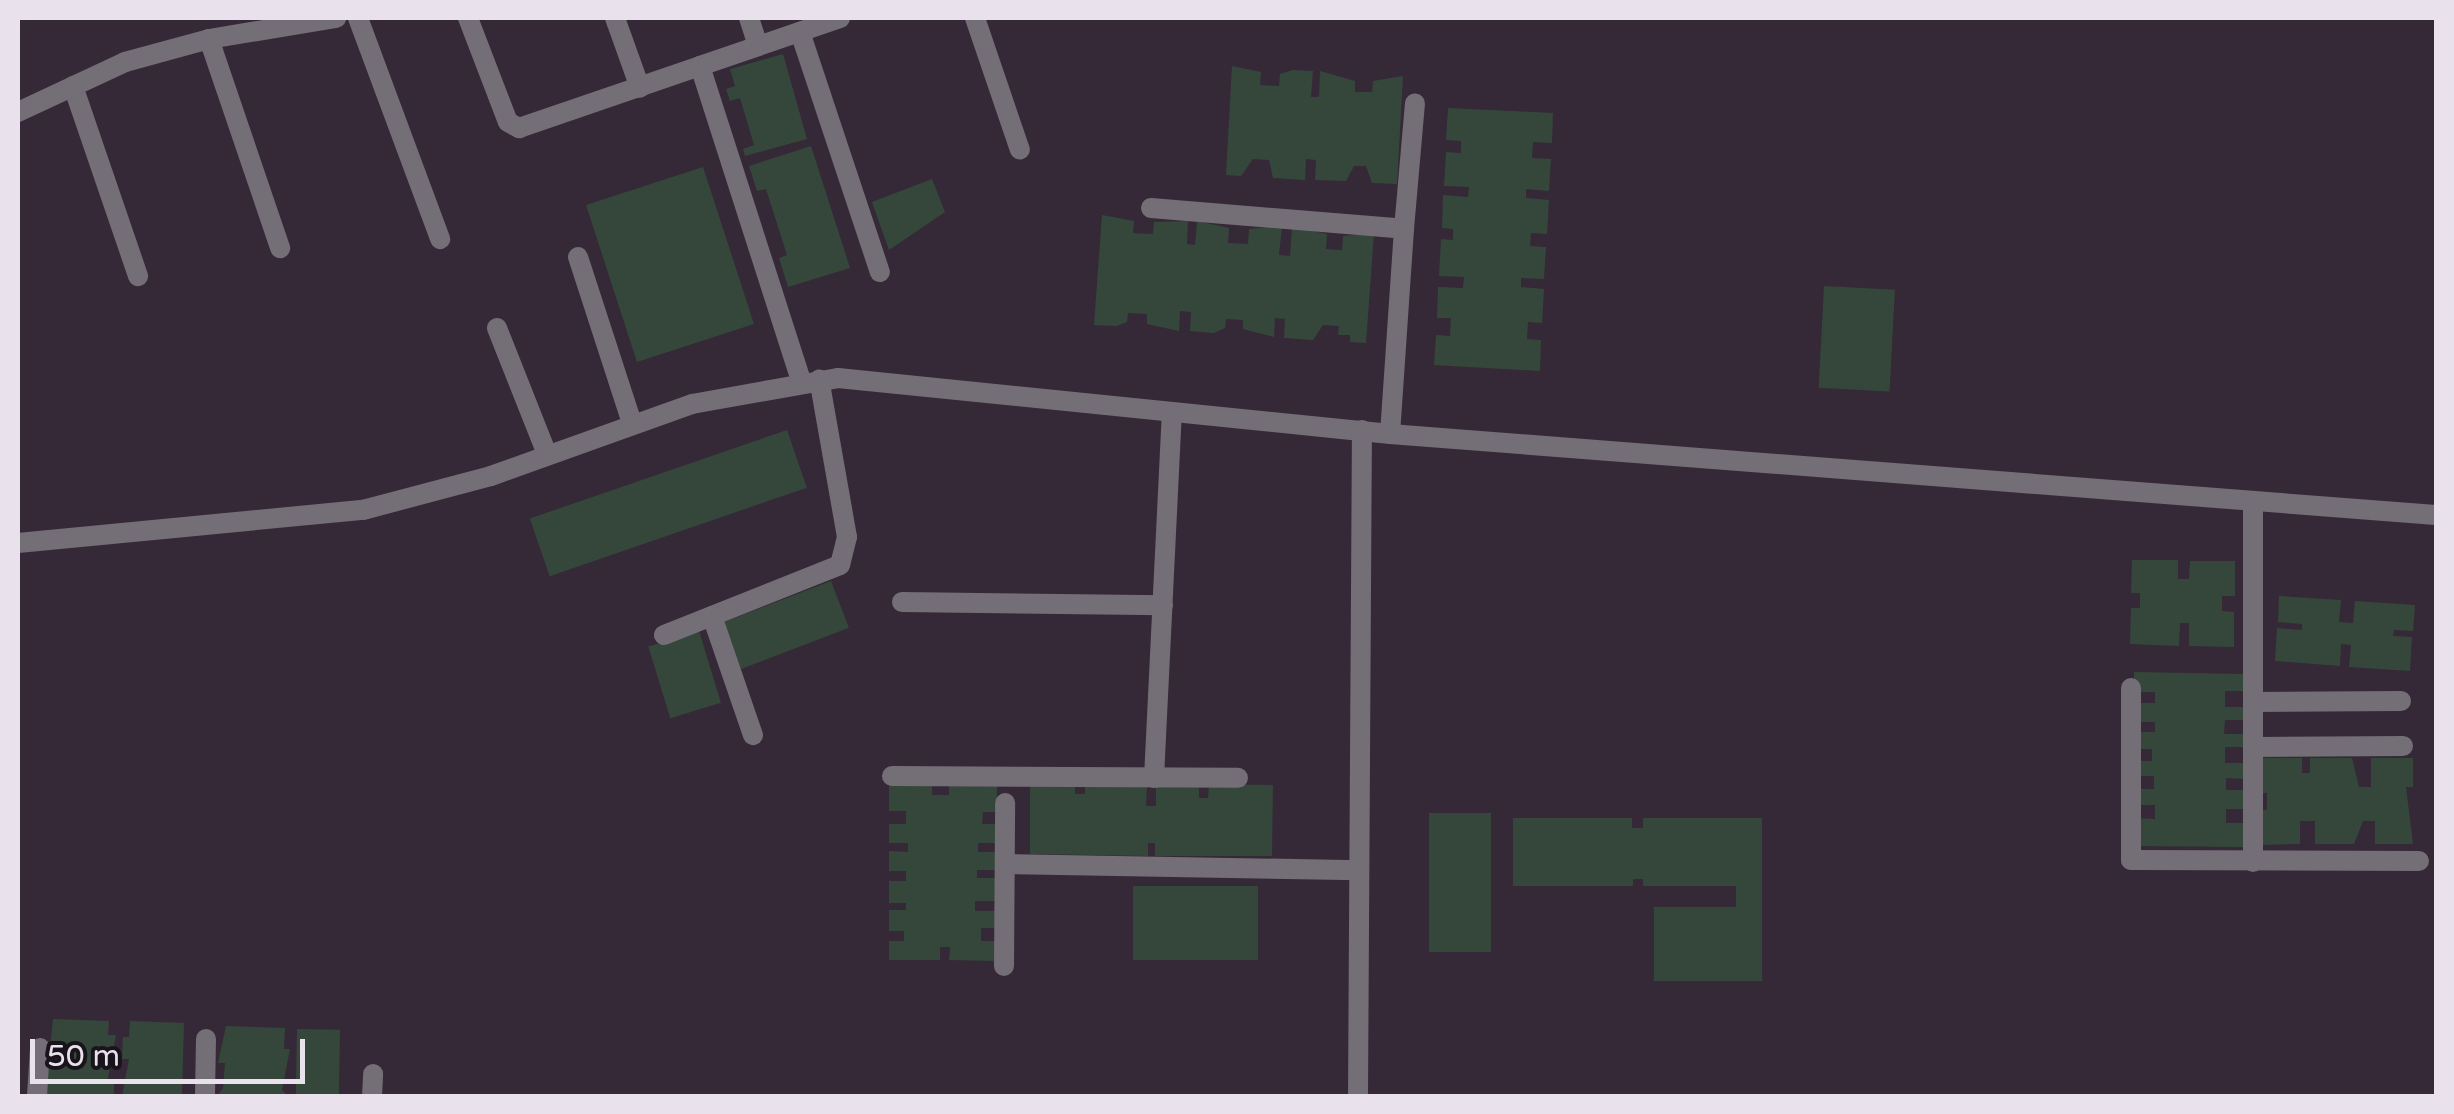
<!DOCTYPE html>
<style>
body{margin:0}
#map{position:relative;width:2454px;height:1114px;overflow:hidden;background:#352938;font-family:"Varela Round",sans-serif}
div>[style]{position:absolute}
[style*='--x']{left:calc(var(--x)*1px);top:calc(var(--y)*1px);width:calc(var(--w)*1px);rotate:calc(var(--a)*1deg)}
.building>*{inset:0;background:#35473a;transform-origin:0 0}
.street>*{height:20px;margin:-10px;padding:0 10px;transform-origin:10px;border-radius:10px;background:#746e76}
span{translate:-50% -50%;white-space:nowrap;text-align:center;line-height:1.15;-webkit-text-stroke:8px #19141b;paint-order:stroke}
.frame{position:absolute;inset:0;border:20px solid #e9e1eb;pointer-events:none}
.scale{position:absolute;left:30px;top:1039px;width:275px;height:45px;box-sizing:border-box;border:5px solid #e9e1eb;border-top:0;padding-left:12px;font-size:30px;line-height:35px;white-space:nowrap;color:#e9e1eb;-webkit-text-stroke:8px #19141b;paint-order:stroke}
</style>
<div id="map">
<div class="building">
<div style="clip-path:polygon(783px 54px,807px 139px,745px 156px,743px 149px,754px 145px,740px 98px,730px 101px,726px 89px,735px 86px,730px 69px)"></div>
<div style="clip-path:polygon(1232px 66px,1261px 72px,1260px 85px,1279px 86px,1280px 74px,1293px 70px,1313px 71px,1311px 97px,1319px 97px,1320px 71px,1355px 81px,1355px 92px,1372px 92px,1373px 81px,1403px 76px,1397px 184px,1372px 183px,1366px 166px,1354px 166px,1346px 181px,1315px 180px,1316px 160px,1306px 159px,1305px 180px,1273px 178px,1269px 160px,1253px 159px,1241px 176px,1226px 175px)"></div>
<div style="clip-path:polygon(1448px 108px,1553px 113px,1552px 143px,1533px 142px,1532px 158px,1551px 159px,1549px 191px,1526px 189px,1526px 198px,1549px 200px,1547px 234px,1531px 233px,1530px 246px,1546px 247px,1544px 279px,1521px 278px,1521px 287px,1544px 289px,1542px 323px,1528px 322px,1527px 339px,1541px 340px,1540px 371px,1434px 365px,1436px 335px,1450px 336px,1451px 318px,1437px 318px,1438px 287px,1463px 288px,1464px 277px,1439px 276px,1441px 239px,1453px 240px,1453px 229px,1442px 228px,1443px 195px,1468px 197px,1469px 187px,1444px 186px,1446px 152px,1461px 153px,1461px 141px,1446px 140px)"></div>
<div style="clip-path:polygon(811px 146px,850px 268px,788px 287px,779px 258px,787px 255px,766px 189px,757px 191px,749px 166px)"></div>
<div style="left:703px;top:167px;width:165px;height:123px;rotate:72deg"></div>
<div style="clip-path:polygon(932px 179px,945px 212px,889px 250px,872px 202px)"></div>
<div style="clip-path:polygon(1102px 215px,1134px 221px,1133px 233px,1153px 234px,1154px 222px,1188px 221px,1187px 244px,1195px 245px,1197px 221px,1229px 228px,1228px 243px,1248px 244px,1249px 229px,1282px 226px,1279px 255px,1290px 256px,1292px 227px,1327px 234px,1326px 249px,1342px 250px,1343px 236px,1374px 233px,1366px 343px,1350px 342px,1350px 335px,1338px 335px,1339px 326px,1323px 325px,1313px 340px,1284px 338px,1285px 319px,1275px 318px,1274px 337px,1243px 329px,1243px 320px,1226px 319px,1225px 328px,1214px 333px,1190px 331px,1191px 312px,1180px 311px,1179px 331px,1147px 324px,1147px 314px,1128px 313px,1127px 322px,1116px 326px,1094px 325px)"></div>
<div style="left:1824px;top:286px;width:71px;height:102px;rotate:3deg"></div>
<div style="left:787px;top:430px;width:61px;height:272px;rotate:71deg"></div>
<div style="clip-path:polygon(2132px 560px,2178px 560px,2178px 579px,2189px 579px,2190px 561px,2235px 561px,2235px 596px,2222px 596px,2222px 611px,2234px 612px,2234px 647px,2189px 646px,2189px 623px,2180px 623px,2179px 646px,2130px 644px,2131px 608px,2140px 608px,2140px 593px,2131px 593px)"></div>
<div style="left:831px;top:581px;width:50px;height:116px;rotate:69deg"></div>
<div style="clip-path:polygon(2279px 596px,2341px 600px,2339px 622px,2353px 623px,2355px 601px,2415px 605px,2413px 631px,2394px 630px,2393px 636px,2412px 637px,2410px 671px,2349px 667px,2351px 645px,2341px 644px,2340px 666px,2275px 661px,2277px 628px,2302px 630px,2302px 624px,2278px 622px)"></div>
<div style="left:699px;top:631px;width:75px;height:53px;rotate:73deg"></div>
<div style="clip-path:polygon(2134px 672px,2245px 674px,2245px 691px,2225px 691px,2225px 707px,2244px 707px,2244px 720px,2225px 720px,2224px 734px,2244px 734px,2244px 747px,2225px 747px,2225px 763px,2244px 763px,2244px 779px,2226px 778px,2226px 790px,2243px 790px,2243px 809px,2226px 809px,2226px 823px,2243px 823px,2243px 847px,2132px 846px,2132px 818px,2155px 819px,2155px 805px,2132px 805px,2132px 789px,2154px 789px,2154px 776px,2133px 776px,2133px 761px,2152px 761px,2152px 749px,2133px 749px,2133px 732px,2155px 732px,2155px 722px,2133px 722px,2134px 703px,2155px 703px,2155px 692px,2134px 692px)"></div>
<div style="clip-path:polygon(2257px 758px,2302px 758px,2302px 773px,2310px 773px,2310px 758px,2352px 758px,2359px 787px,2371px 787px,2371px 758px,2413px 758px,2413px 787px,2406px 787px,2413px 844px,2375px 844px,2375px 821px,2363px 821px,2354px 844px,2315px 844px,2315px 821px,2300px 821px,2300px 844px,2257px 845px,2257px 810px,2267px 810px,2267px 793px,2257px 793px)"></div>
<div style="clip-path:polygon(889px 783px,932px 783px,932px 795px,949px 795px,949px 783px,997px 783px,997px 812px,983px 812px,982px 824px,997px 824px,997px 843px,978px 843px,978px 852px,997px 852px,997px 870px,977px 870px,977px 878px,997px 878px,997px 901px,975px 901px,975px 911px,997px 911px,997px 928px,981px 928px,981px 941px,997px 941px,997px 961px,949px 960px,950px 947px,940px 947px,940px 960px,889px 960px,889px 941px,904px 941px,904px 931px,889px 931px,889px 910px,906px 910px,906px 903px,889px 903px,889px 881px,906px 881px,906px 871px,889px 871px,889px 851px,908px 852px,908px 843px,889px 843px,889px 824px,906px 824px,906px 811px,889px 811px)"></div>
<div style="clip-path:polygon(1030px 783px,1075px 783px,1075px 794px,1085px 794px,1085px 784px,1147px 784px,1146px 806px,1156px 806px,1156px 784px,1199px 784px,1199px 798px,1208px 798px,1209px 784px,1273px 785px,1272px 856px,1155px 856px,1155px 843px,1148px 843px,1148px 856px,1030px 854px)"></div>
<div style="left:1429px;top:813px;width:62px;height:139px"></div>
<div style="clip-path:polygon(1513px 818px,1632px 818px,1632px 828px,1643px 828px,1643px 818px,1762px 818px,1762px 981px,1654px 981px,1654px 907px,1736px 907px,1736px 886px,1643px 886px,1643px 879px,1633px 879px,1633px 886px,1513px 886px)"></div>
<div style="left:1133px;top:886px;width:125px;height:74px"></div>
<div style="clip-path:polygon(53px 1019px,109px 1021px,108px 1035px,116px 1035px,107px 1083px,114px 1083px,114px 1096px,45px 1096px)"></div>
<div style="clip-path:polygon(130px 1021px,184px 1023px,182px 1096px,122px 1096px,129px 1059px,122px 1059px,123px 1037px,129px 1037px)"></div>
<div style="clip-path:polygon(226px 1026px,285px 1028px,284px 1049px,290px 1049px,282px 1090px,288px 1096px,217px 1096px,223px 1088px,225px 1063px,218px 1063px)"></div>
<div style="left:297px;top:1029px;width:43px;height:67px;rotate:1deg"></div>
</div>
<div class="street">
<div style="--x:358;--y:18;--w:236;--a:69.6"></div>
<div style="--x:468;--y:18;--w:111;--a:69"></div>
<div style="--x:508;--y:122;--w:13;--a:29"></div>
<div style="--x:519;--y:128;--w:191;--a:-18.9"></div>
<div style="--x:700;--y:66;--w:331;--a:72.2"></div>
<div style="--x:615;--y:18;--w:74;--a:70.3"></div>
<div style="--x:749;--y:18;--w:29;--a:72"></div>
<div style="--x:975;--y:18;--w:139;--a:71.2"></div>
<div style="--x:800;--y:32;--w:253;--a:71.6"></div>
<div style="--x:209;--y:39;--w:221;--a:71.2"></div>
<div style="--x:700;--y:66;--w:148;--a:-18.9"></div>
<div style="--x:73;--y:86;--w:201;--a:71.1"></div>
<div style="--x:18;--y:112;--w:118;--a:-25"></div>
<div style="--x:125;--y:62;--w:87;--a:-15.3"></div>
<div style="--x:209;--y:39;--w:129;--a:-9.4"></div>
<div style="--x:1151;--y:208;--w:254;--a:4.7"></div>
<div style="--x:1404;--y:229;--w:205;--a:93.9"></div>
<div style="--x:1404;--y:229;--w:126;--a:-85"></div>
<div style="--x:578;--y:257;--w:175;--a:72"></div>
<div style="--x:497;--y:328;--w:133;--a:68.4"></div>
<div style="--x:18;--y:543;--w:347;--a:-5.5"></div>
<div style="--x:363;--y:510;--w:132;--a:-14.9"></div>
<div style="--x:491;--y:476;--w:214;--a:-19.7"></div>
<div style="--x:692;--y:404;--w:148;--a:-10.1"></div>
<div style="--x:838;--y:378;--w:555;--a:5.79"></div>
<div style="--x:1390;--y:434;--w:1049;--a:4.43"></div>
<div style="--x:902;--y:602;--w:261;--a:0.7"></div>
<div style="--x:712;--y:616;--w:126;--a:71"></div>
<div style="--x:664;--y:635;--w:189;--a:-21.7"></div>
<div style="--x:840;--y:565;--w:29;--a:-76"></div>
<div style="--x:847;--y:537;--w:160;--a:-100"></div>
<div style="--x:2131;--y:688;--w:172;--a:90"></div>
<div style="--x:2131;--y:860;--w:288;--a:0.2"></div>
<div style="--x:2253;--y:702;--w:148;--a:-0.4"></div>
<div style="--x:2253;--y:747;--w:150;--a:-0.4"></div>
<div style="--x:892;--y:776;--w:346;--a:0.3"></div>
<div style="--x:1154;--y:778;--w:365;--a:-87.2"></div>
<div style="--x:2253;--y:862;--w:361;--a:-90"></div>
<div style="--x:1005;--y:864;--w:354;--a:1"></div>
<div style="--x:1004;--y:966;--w:163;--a:-89.6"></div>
<div style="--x:37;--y:1096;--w:48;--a:-86.4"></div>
<div style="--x:205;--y:1096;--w:57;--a:-89"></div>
<div style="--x:372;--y:1096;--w:22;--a:-87"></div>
<div style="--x:1358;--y:1096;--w:666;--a:-89.66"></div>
</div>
<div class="frame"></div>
<div class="scale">50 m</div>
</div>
